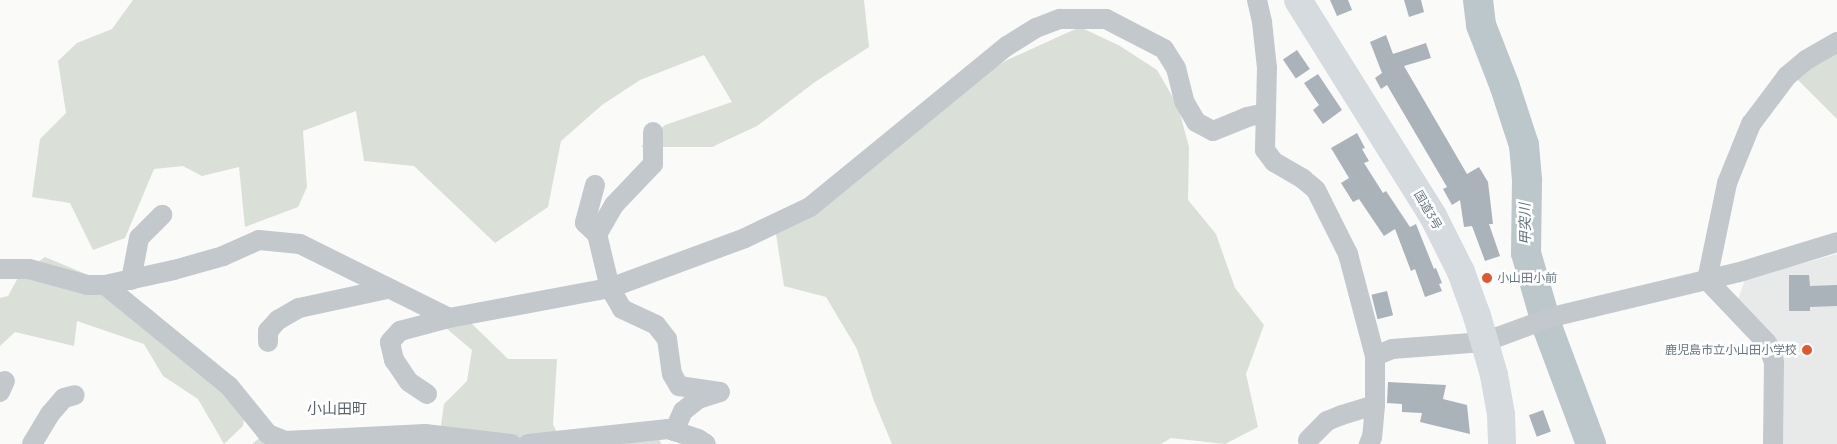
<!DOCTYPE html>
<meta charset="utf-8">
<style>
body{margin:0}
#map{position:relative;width:1837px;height:444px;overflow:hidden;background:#fafaf8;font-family:Manrope,"Noto Sans JP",sans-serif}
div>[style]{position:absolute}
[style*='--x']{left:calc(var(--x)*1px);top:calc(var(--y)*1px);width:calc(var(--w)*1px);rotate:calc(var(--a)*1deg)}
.built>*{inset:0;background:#e8e9e9}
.green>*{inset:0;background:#dadfd7}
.river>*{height:30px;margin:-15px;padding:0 15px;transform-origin:15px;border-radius:15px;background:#bbc7cb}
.building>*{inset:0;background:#aab3b9;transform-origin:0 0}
.minor>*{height:20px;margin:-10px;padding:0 10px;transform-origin:10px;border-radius:10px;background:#c3c8cc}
.highway>*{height:28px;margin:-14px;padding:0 14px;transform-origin:14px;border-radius:14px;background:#d6dbdf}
.dots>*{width:14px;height:14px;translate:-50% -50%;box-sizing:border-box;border:2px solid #fff;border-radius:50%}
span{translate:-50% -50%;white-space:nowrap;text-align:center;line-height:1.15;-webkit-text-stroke:5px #fff;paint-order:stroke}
.street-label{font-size:12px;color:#657683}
.poi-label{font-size:12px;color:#657683}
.left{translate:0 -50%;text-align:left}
.right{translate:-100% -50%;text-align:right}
.water-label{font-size:14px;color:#60757c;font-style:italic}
.quarter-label{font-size:15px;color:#57646e}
</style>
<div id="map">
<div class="built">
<div style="clip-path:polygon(1837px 254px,1837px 444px,1781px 444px,1781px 360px,1738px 300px,1745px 279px)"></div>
</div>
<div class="green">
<div style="clip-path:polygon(133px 0,864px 0,869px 47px,815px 82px,757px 126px,712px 147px,641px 147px,665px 125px,732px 102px,704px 55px,640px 80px,602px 105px,561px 141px,548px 207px,495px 243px,414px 166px,364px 161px,356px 111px,303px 131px,307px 187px,298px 207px,245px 227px,239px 167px,202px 176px,183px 166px,154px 169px,125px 238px,93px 250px,70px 203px,32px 197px,40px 139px,66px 113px,58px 61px,77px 43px,112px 29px)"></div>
<div style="clip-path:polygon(1080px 27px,1120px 46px,1157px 70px,1178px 106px,1189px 147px,1188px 200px,1216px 234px,1235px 288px,1264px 325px,1246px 374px,1258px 427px,1225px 444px,1171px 438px,1161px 444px,892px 444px,874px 401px,857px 349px,826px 297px,784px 286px,774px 221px,958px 91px,1007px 60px)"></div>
<div style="clip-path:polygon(1837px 51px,1837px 119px,1796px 78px)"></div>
<div style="clip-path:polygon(45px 257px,117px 287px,153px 311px,204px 358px,246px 402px,243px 426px,224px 444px,198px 399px,163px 376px,144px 344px,77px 321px,74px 346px,15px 332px,0 346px,0 298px,8px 296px,20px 274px)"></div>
<div style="clip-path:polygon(434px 318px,467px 319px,508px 359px,557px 359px,553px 425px,562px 441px,655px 428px,661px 444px,252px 444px,273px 427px,303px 439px,441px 426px,444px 404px,467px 381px,472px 350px)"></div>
</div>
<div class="river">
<div style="--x:1478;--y:0;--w:25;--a:83"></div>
<div style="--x:1481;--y:25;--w:66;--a:68.8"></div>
<div style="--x:1505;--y:87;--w:61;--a:71.9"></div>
<div style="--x:1524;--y:145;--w:36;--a:85"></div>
<div style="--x:1527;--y:181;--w:72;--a:90.8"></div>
<div style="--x:1526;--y:253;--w:79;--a:73.9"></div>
<div style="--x:1548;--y:329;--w:123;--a:69.5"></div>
</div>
<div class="building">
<div style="clip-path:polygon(1330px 0,1348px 0,1352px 10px,1337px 16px)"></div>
<div style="clip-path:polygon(1404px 0,1421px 0,1424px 12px,1409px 17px)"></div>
<div style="clip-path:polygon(1386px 35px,1393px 54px,1426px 43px,1431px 58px,1404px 66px,1467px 174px,1479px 167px,1488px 182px,1493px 224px,1489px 224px,1500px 256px,1485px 261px,1472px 226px,1464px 227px,1460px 200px,1452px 205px,1443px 189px,1447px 187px,1387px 85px,1381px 89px,1375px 78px,1382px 73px,1370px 42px)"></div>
<div style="left:1297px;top:50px;width:23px;height:17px;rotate:56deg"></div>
<div style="clip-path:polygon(1318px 74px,1342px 110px,1323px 124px,1313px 110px,1319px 105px,1304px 83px)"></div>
<div style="clip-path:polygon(1357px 133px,1365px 148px,1362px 149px,1369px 161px,1364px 163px,1383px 193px,1386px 191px,1410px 227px,1416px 224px,1434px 269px,1436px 268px,1442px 283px,1439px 284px,1442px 291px,1425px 297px,1415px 269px,1411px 271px,1395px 229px,1384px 236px,1359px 199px,1353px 202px,1341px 183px,1349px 178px,1331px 148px)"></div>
<div style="clip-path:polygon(1789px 275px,1809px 275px,1810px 286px,1837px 285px,1837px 306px,1810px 307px,1810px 311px,1789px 311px)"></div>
<div style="left:1387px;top:291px;width:25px;height:16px;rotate:76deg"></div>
<div style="clip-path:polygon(1388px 382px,1446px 385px,1443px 399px,1467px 405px,1470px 434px,1420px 422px,1422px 413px,1402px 412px,1402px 404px,1387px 403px)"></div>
<div style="left:1543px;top:410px;width:23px;height:15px;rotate:70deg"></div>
</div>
<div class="minor">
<div style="--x:1257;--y:0;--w:23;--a:77"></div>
<div style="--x:1262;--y:22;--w:46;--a:83.8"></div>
<div style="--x:1267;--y:68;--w:82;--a:91.4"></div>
<div style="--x:1265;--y:150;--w:15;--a:53"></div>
<div style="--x:1274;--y:162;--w:34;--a:30"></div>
<div style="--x:1303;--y:179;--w:17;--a:40"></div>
<div style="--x:1316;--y:190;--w:72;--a:63.4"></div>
<div style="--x:1348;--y:254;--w:106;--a:75.2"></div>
<div style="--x:1375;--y:356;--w:49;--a:90"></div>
<div style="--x:1375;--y:405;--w:32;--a:95"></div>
<div style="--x:1372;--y:437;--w:8;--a:113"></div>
<div style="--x:653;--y:132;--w:32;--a:90"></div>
<div style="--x:653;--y:164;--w:57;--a:133.6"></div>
<div style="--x:614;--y:205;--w:34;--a:120"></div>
<div style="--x:597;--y:234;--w:56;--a:76.5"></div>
<div style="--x:610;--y:288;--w:24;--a:60"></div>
<div style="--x:622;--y:309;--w:38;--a:25"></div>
<div style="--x:656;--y:325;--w:18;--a:52"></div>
<div style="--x:667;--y:339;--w:35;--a:82"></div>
<div style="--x:672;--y:374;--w:14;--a:60"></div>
<div style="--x:679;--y:386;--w:41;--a:8.3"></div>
<div style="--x:720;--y:392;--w:23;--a:162"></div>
<div style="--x:698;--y:399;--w:19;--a:141"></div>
<div style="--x:683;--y:411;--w:22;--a:114"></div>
<div style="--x:595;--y:185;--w:39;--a:105"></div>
<div style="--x:585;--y:223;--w:16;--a:43"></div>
<div style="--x:0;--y:269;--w:29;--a:0"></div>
<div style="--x:29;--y:269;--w:60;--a:15.4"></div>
<div style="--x:87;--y:285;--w:18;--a:0"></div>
<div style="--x:105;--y:285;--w:71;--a:-12.3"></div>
<div style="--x:174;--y:270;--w:51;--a:-15.9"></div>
<div style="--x:223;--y:256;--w:39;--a:-24"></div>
<div style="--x:259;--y:240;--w:41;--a:5.6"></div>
<div style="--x:300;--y:244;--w:166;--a:26.4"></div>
<div style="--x:449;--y:318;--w:164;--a:-10.6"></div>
<div style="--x:610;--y:288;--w:144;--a:-20.3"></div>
<div style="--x:745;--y:238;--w:72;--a:-25.5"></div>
<div style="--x:810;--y:207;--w:254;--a:-39.3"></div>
<div style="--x:1007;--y:46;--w:34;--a:-32"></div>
<div style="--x:1036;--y:28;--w:26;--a:-21"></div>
<div style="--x:1060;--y:19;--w:46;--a:0"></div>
<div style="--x:1106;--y:19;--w:65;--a:27.3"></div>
<div style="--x:1164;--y:49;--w:22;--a:58"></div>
<div style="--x:1176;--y:68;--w:34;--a:76"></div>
<div style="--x:1184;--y:101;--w:24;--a:60"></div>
<div style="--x:1196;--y:122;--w:19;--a:28"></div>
<div style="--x:1213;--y:131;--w:37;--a:-22"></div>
<div style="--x:1247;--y:117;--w:19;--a:-12"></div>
<div style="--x:131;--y:280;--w:43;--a:-79.2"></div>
<div style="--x:139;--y:238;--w:33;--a:-45"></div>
<div style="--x:1707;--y:280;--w:99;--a:-78.3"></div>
<div style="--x:1727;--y:183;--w:64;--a:-67.9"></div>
<div style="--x:1751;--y:124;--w:60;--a:-53.1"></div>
<div style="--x:1787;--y:76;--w:25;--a:-40"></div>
<div style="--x:1806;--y:60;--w:36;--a:-30"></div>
<div style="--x:1707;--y:280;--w:87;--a:46.4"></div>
<div style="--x:1767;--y:343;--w:20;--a:70"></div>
<div style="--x:1774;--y:362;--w:82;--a:90.7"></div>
<div style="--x:105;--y:285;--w:160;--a:39.2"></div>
<div style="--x:229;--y:386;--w:62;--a:50.9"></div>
<div style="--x:268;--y:434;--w:18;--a:22"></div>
<div style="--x:285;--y:441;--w:140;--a:-2.9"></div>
<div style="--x:425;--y:434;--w:87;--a:6.6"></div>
<div style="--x:268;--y:342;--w:11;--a:-90"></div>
<div style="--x:268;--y:331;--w:15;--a:-48"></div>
<div style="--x:278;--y:320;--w:24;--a:-30"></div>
<div style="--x:299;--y:308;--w:90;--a:-12.2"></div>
<div style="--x:1375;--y:356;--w:18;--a:-22"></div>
<div style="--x:1392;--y:349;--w:92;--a:-4.4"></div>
<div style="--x:1484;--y:342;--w:72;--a:-20.2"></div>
<div style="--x:1552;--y:317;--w:196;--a:-13.5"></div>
<div style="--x:1743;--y:271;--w:98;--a:-17.1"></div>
<div style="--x:0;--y:392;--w:12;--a:-66"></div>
<div style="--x:427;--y:394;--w:22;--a:-146"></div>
<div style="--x:409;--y:382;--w:27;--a:-124"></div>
<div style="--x:394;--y:360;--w:18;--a:-103"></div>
<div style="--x:390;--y:342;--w:15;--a:-48"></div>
<div style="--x:400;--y:331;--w:51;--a:-14.9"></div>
<div style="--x:1308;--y:440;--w:27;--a:-45"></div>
<div style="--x:1327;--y:421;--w:16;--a:-22"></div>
<div style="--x:1342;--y:415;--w:34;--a:-17"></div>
<div style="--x:32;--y:444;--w:35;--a:-59"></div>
<div style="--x:50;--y:414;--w:21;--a:-49"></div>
<div style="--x:64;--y:398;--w:11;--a:-15"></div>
<div style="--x:528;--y:444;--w:141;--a:-6.1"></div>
<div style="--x:668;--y:429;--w:32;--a:18"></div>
<div style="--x:698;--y:439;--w:9;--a:32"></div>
</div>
<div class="highway">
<div style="--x:1298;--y:0;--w:255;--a:58"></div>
<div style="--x:1433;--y:216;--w:63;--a:63.4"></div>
<div style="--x:1461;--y:272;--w:47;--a:70"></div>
<div style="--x:1477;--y:316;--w:61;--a:73.9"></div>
<div style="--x:1494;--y:375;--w:40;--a:80"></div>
<div style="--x:1501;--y:414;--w:30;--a:88"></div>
</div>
<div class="dots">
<div style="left:1487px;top:278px;background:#e4572e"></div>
<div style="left:1807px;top:350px;background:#e4572e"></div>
</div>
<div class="street-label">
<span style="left:1428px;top:210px;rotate:60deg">国道3号</span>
</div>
<div class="poi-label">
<span class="left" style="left:1497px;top:278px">小山田小前</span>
<span class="right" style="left:1797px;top:350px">鹿児島市立小山田小学校</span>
</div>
<div class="water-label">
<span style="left:1525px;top:224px;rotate:-91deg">甲突川</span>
</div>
<div class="quarter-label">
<span style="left:337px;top:409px">小山田町</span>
</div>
</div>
